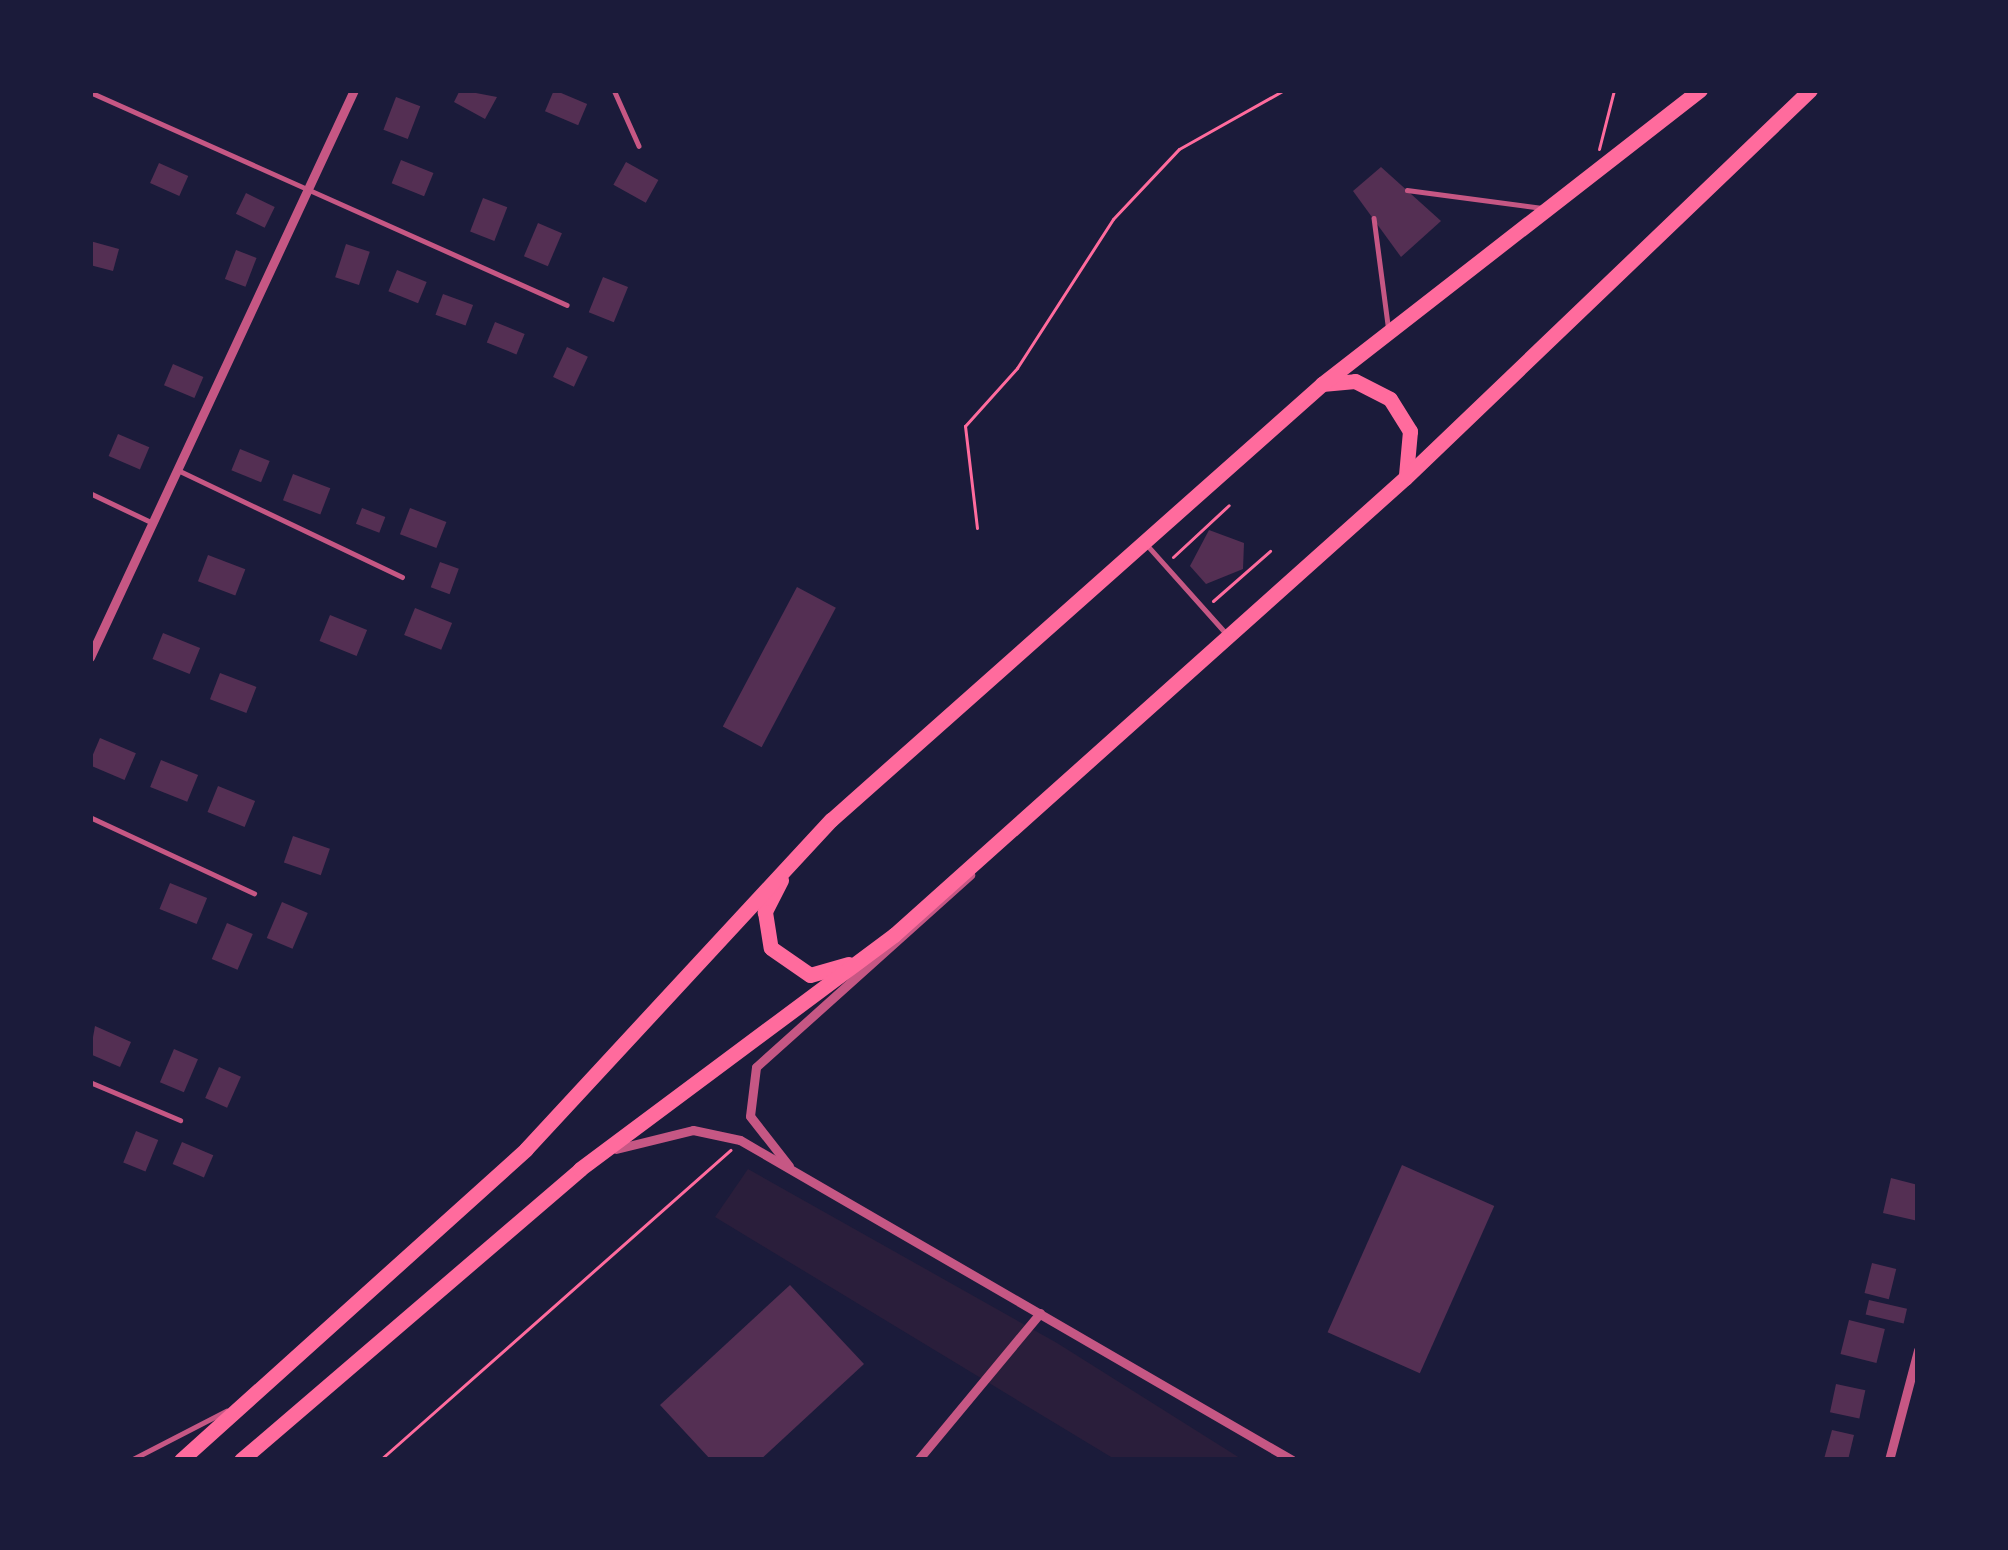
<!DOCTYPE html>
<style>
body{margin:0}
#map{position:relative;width:2008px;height:1550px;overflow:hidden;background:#1b1b3a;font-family:Arial,sans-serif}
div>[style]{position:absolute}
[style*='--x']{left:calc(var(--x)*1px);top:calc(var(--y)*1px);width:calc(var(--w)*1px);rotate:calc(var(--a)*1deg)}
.green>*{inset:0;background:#2a1e3b}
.building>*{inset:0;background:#542f53;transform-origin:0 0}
.path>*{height:3px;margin:-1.5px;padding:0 1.5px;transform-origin:1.5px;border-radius:1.5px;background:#ff6b9d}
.service>*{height:4.5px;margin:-2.25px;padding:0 2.25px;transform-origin:2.25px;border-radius:2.25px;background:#c65784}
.minor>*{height:9px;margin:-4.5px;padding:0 4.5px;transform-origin:4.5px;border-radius:4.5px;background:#c65784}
.trunk>*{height:15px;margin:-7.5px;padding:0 7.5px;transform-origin:7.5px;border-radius:7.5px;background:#ff6b9d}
span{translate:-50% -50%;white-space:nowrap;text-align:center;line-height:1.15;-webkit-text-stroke:9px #1b1b3a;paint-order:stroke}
.frame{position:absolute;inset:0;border:93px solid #1b1b3a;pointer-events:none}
</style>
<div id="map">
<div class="green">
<div style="clip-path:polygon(748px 1169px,1057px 1343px,1243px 1460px,1116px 1460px,715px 1217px)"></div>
</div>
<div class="building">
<div style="clip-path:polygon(460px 90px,497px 97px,485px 119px,454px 102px)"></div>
<div style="left:554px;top:90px;width:36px;height:23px;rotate:23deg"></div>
<div style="left:396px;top:97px;width:26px;height:35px;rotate:21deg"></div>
<div style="left:401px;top:160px;width:35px;height:25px;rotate:22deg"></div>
<div style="left:626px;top:162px;width:37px;height:26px;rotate:29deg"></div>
<div style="left:159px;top:163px;width:32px;height:22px;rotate:24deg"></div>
<div style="clip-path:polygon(1381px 167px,1441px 221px,1401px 257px,1353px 191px)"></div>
<div style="left:246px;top:193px;width:32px;height:23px;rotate:26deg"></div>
<div style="left:483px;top:198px;width:26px;height:36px;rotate:21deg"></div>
<div style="left:538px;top:223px;width:26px;height:36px;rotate:23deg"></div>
<div style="clip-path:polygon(90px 241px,119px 249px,113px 271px,90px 265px)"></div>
<div style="left:346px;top:244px;width:25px;height:35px;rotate:18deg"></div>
<div style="left:236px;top:250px;width:22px;height:31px;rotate:21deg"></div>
<div style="left:397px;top:270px;width:32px;height:23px;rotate:22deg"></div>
<div style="left:603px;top:277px;width:27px;height:38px;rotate:22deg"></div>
<div style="left:443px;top:294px;width:32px;height:22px;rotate:20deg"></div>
<div style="left:495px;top:322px;width:32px;height:22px;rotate:22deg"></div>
<div style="left:567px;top:347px;width:23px;height:33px;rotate:25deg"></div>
<div style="left:173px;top:364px;width:33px;height:23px;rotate:23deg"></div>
<div style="left:118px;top:434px;width:34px;height:24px;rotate:23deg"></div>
<div style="left:240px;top:449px;width:32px;height:23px;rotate:22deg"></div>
<div style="left:293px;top:474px;width:40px;height:28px;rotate:21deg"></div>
<div style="left:362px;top:508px;width:25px;height:17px;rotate:21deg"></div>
<div style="left:410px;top:508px;width:39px;height:28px;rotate:21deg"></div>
<div style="clip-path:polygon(1209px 530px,1244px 543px,1243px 569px,1206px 584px,1190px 566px)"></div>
<div style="left:208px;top:555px;width:40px;height:28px;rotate:21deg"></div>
<div style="left:440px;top:562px;width:20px;height:27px;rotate:20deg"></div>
<div style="left:797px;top:587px;width:44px;height:158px;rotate:28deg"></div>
<div style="left:415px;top:608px;width:40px;height:29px;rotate:22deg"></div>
<div style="left:330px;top:615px;width:40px;height:28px;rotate:22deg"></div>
<div style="left:163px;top:633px;width:40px;height:28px;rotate:22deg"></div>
<div style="left:220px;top:673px;width:39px;height:28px;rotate:21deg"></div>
<div style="left:100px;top:738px;width:39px;height:29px;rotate:23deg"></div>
<div style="left:161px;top:760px;width:40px;height:29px;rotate:22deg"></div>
<div style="left:218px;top:786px;width:40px;height:28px;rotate:22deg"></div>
<div style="left:293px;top:836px;width:39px;height:28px;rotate:19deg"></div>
<div style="left:170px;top:883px;width:40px;height:28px;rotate:22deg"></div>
<div style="left:282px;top:902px;width:28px;height:39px;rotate:23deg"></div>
<div style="left:227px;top:923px;width:28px;height:39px;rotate:23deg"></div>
<div style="clip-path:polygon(95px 1026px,131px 1042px,120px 1067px,90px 1054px)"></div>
<div style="left:174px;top:1049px;width:26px;height:36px;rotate:23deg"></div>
<div style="left:219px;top:1067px;width:24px;height:34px;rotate:24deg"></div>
<div style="left:136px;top:1131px;width:24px;height:34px;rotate:22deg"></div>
<div style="left:182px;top:1142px;width:34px;height:24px;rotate:23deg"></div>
<div style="left:1402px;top:1165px;width:101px;height:183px;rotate:24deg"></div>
<div style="clip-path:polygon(1891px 1178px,1918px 1185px,1918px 1221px,1883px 1213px)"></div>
<div style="left:1872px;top:1263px;width:25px;height:31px;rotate:14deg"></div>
<div style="clip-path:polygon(790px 1285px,864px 1364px,760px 1460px,711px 1460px,660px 1405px)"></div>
<div style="left:1869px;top:1300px;width:39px;height:15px;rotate:13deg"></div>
<div style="left:1849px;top:1320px;width:37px;height:35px;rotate:14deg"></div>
<div style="left:1836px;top:1384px;width:30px;height:29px;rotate:12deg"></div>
<div style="clip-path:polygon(1832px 1430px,1854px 1435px,1848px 1460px,1824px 1459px)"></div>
</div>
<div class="path">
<div style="--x:1599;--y:149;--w:61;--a:-75.7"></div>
<div style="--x:977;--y:528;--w:103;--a:-96.7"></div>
<div style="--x:965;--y:426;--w:78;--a:-48.1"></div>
<div style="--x:1017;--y:368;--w:177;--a:-57.2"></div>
<div style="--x:1113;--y:219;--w:96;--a:-46.7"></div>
<div style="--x:1179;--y:149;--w:120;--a:-29.3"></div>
<div style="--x:1173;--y:557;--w:76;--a:-42.9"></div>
<div style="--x:1213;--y:601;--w:76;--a:-41.3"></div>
<div style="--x:380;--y:1460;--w:468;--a:-41.5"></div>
</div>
<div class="service">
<div style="--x:614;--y:90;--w:61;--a:65.9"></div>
<div style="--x:90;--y:92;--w:522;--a:24.06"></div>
<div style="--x:1407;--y:190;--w:136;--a:7.6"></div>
<div style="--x:1374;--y:218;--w:108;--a:82.5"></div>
<div style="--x:180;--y:471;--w:246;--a:25.5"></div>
<div style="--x:90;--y:493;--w:70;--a:25.5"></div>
<div style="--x:1148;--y:546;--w:114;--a:48.2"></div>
<div style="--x:90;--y:817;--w:181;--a:24.9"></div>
<div style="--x:90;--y:1082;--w:98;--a:22.9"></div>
<div style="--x:131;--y:1460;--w:107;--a:-27.3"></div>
</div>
<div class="minor">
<div style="--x:90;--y:657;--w:625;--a:-65.03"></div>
<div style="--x:616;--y:1149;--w:79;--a:-13.9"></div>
<div style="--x:693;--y:1130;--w:48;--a:12"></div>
<div style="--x:740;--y:1140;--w:638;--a:30.1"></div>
<div style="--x:789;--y:1166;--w:63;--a:-128"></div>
<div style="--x:750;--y:1116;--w:49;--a:-83"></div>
<div style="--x:756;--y:1067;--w:288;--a:-41.9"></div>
<div style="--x:918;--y:1460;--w:191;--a:-50.3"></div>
<div style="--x:1889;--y:1460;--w:114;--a:-75.2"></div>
</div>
<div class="trunk">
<div style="--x:1322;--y:384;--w:33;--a:-5"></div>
<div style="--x:1355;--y:381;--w:39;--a:27"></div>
<div style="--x:1390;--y:399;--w:38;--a:58"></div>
<div style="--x:1410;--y:431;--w:44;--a:95.2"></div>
<div style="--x:781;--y:880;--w:36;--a:117"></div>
<div style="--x:765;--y:912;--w:36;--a:81"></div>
<div style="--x:771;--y:948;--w:47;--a:34.7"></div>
<div style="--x:810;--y:975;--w:40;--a:-16"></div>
<div style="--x:181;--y:1460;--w:464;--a:-42"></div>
<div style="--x:526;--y:1149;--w:449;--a:-47.2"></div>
<div style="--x:831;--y:820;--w:657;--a:-41.6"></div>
<div style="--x:1322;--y:384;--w:479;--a:-37.9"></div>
<div style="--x:241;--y:1460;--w:447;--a:-40.6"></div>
<div style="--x:580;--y:1169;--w:392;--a:-36.7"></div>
<div style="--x:894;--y:935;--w:686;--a:-41.81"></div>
<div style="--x:1405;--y:478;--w:561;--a:-43.77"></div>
</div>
<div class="frame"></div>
</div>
